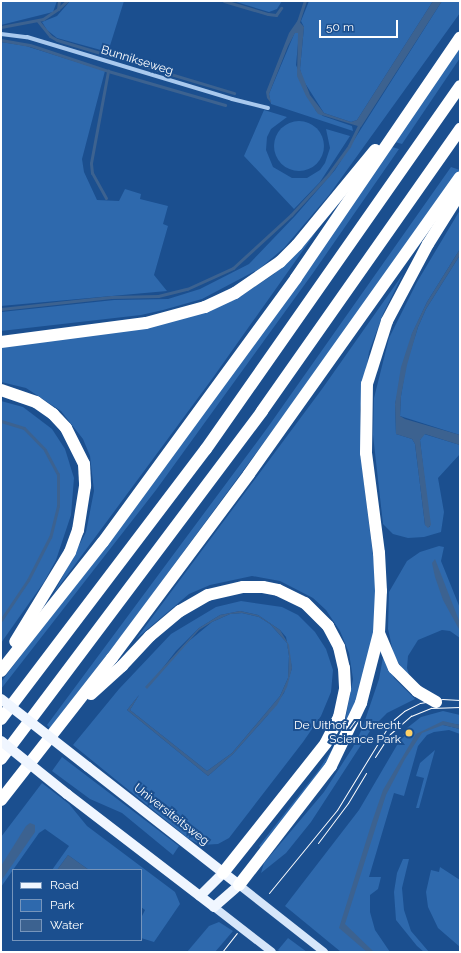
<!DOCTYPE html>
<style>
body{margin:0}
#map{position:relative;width:461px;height:953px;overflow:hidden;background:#1b4f8f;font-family:Raleway,sans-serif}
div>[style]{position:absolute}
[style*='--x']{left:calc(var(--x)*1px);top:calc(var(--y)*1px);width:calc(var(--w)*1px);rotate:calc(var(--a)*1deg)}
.green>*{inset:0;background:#2e69ad}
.round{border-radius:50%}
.water>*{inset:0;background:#3c6290}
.stream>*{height:3px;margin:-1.5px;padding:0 1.5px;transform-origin:1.5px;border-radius:1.5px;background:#3c6290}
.minor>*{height:4px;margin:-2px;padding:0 2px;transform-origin:2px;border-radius:2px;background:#a9c9ee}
.secondary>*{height:8px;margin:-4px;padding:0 4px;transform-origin:4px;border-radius:4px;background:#d6e6fa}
.primary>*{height:10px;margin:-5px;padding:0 5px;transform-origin:5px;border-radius:5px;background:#f0f6ff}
.motorway>*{height:12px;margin:-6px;padding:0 6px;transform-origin:6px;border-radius:6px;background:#fff}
.tram>*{height:1px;margin:-0.5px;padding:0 0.5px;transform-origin:0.5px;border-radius:0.5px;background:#fff}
.primary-bridge>*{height:10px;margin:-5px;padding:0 5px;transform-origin:5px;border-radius:5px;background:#f0f6ff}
.dots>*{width:11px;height:11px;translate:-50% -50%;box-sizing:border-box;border:2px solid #1b4f8f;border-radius:50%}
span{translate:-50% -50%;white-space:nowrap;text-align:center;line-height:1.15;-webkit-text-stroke:4px #1b4f8f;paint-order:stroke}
.street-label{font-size:12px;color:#fff}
.poi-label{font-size:12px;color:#fff}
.right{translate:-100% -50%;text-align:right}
.frame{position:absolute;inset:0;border:2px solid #fff;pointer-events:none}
.legend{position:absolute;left:12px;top:869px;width:130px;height:72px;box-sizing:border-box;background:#1b4f8f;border:1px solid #7695bc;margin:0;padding:5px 7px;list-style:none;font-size:12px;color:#fff}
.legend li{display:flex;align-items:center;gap:8px;height:20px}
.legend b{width:20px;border:1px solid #7695bc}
.scale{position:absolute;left:319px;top:20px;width:79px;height:18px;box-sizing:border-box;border:2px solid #fff;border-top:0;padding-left:5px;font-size:12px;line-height:14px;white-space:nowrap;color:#fff;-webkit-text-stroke:3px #1b4f8f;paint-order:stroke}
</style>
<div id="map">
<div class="green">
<div style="clip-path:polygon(1px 1px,57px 1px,53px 12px,1px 25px)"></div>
<div style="clip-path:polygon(70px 1px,124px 1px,108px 52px,57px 38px,47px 30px,42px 22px,57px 16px)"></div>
<div style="clip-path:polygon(233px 1px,282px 1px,277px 9px,269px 12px)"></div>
<div style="clip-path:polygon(309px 1px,433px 1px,357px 120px,351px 122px,324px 113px,303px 80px,300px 69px,304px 27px,301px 21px)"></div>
<div style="clip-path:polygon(442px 1px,460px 1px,460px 13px,329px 195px,284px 248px,259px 269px,202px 299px,163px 310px,141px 315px,1px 331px,1px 312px,114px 300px,168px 299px,200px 289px,249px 264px,295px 216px,335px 170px)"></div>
<div style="clip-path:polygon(295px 32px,299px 33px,296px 65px,316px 111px,323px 116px,352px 126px,353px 131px,271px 104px,269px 94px)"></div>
<div style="clip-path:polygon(1px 42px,26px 46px,105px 71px,82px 159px,84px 172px,97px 200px,119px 201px,125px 189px,141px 194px,140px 199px,168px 206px,163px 224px,168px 226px,154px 275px,167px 291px,1px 306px)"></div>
<div style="clip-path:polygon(460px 47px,460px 58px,402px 144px,395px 142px)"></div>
<div style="clip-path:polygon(264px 110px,287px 117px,271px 129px,267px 137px,266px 150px,273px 167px,292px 178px,307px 178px,320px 170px,325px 163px,330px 148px,326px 129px,350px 136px,320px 182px,294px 209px,244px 156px)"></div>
<div class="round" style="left:274px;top:121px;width:50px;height:50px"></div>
<div style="clip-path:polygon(392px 147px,399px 149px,313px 273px,156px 490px,1px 689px,1px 682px,198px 420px)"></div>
<div style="clip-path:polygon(451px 167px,460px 170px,331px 351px,126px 630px,50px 728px,47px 725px,268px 427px)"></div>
<div style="clip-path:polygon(460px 210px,460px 249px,427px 302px,412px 334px,395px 404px,396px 434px,412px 439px,415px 444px,425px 525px,430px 527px,420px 440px,424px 434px,460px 445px,460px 454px,438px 478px,444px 512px,441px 532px,424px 537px,408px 538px,393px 534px,383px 524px,373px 435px,374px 398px,389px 338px,417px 282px)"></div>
<div style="clip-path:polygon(316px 232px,212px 379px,54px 593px,86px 532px,94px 491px,90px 456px,83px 439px,61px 411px,26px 388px,1px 382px,1px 345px,147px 328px,202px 313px,241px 296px,274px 274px)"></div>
<div style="clip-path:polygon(460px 255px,460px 435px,400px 416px,401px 396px,406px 365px,418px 327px,426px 309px)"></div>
<div style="clip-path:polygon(403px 274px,383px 314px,369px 352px,360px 410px,362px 468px,377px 587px,374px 634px,360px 698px,336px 750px,262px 849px,259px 846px,318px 771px,333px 748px,345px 721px,353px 679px,349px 653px,340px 631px,326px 610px,313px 598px,280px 581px,252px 576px,210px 585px,189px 594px,136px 639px,322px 389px)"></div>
<div style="clip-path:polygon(1px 401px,23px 407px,52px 429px,65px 449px,74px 478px,71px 515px,56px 560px,44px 582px,1px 643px)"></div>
<div style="clip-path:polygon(439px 546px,444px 547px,441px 561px,460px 608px,460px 638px,450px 631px,442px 630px,418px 640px,408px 656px,407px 668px,411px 682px,394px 656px,388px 629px,389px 592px,407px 561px,420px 552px)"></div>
<div style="clip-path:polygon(evenodd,241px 601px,282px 607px,298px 615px,315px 632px,326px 649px,333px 670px,331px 692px,321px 716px,303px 742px,229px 838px,218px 844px,201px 845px,189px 839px,73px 745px,119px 689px,171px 634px,216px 607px,241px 601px,240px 611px,258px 615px,280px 630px,286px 637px,292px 668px,284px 693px,267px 716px,233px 754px,208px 776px,127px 710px,139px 695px,130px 710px,207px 771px,232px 753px,280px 696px,288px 678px,289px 656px,287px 643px,270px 624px,259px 617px,242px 613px,230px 614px,212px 622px,183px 646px,147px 688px,176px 651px,199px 628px,220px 615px,240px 611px)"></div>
<div style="clip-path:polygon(384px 652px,394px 678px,415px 699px,387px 713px,372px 728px,311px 822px,286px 853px,261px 873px,264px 863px,324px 792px,353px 747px,362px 729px,379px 679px)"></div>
<div style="clip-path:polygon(443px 711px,460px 715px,460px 725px,443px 722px,443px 725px,460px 729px,460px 734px,449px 730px,434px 732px,427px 735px,418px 746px,404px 796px,394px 793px,369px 877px,381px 877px,378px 889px,370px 895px,370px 912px,375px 930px,390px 952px,341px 952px,285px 906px,359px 810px,407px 728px,421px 717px)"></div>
<div style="clip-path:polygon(435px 750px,419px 808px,416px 808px,424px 778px,416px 776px,420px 763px)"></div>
<div style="clip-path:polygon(62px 757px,179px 846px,173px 855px,122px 813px,90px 799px,52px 771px)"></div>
<div style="clip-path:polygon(42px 783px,69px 804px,87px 826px,175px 892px,180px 904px,154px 942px,141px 938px,141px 918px,145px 910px,141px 907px,141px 870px,89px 870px,68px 855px,57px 870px,52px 870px,69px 846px,45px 829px,39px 833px,1px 887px,1px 837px)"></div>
<div style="clip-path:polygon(403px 859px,409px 859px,402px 888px,404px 910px,411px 931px,429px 952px,424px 952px,417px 946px,396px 920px,394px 892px,397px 873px)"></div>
<div style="clip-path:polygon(440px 867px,460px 880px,460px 947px,438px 928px,428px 907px,426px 892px,431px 870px,439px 872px)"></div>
<div style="clip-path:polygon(219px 922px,233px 931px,215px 952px,187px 952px,209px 926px)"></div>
<div style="clip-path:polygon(288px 938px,307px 952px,281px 952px,278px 950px)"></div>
</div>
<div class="water">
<div style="clip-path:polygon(433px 1px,442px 1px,361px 127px,318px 114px,306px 96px,297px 76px,298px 33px,295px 33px,288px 46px,269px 94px,271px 103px,267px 98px,266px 92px,289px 33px,298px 20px,304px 27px,300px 69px,310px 95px,324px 113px,351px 122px,357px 120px)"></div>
<div style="clip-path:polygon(460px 249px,460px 255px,426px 309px,418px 327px,407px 365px,401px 396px,400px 416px,405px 419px,460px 435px,460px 445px,425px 434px,420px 440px,431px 525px,428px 528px,425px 525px,415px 444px,412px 439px,396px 434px,395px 404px,401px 367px,412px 333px,427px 302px)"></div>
<div style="clip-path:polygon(435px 559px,460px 623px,460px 631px,443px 600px,435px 577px,432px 563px)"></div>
<div style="clip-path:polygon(240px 611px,258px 615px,280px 630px,289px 645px,292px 668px,287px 687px,277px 705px,233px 754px,208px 776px,127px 710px,139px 695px,130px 710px,207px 771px,232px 753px,280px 696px,288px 678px,289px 656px,287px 643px,270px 624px,259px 617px,242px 613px,230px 614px,212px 622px,199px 630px,147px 689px,145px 687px,199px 628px,220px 615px)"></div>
<div style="clip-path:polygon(443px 721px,460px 725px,460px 729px,443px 725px,422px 733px,405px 759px,386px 795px,345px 924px,374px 952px,367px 952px,339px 928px,372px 822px,383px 790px,416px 734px)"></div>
<div style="clip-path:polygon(30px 823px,35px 825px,35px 832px,1px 881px,1px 866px,26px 826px)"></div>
<div style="clip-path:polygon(68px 855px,89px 870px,57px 870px)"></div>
</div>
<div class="stream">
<div style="--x:224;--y:1;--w:46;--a:16.5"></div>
<div style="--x:268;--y:14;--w:8;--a:7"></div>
<div style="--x:276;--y:15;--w:9;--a:-54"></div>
<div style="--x:58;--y:9;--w:12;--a:-42"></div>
<div style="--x:38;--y:21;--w:19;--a:51"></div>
<div style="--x:50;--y:36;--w:8;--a:30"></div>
<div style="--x:57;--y:40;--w:185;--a:16.7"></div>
<div style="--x:298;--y:22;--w:22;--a:-72"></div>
<div style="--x:1;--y:27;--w:43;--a:-10.8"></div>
<div style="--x:43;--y:19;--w:18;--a:-34"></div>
<div style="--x:58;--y:9;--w:8;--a:-83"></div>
<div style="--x:1;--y:40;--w:29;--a:10"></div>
<div style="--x:30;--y:45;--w:82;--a:18.4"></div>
<div style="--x:106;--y:198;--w:29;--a:-119"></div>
<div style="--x:92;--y:173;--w:10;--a:-96"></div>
<div style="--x:91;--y:163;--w:94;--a:-79.5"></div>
<div style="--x:108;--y:71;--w:122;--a:16.2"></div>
<div style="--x:1;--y:309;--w:111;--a:-6.2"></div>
<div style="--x:111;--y:297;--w:47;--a:-1.2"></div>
<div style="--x:158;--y:296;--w:30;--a:-14"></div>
<div style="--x:187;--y:289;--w:51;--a:-24.5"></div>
<div style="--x:233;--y:268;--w:79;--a:-42.4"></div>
<div style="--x:291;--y:215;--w:54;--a:-47.2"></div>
<div style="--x:328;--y:175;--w:36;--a:-54"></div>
<div style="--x:349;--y:146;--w:25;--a:-64"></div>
<div style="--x:1;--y:421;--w:24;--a:17"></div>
<div style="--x:24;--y:428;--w:30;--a:46"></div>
<div style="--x:45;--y:450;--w:27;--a:62"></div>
<div style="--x:58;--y:474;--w:32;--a:90"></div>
<div style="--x:58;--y:506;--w:32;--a:104"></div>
<div style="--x:50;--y:537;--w:48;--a:117.1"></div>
<div style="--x:28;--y:580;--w:48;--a:124"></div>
</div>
<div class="minor">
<div style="--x:1;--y:34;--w:26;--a:7"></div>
<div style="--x:27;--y:37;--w:214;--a:16.8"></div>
<div style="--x:232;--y:99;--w:37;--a:14"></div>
</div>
<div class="secondary">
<div style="--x:239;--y:885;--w:108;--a:38.2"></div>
<div style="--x:214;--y:907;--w:73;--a:37.8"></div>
</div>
<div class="primary">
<div style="--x:67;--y:794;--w:185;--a:37.5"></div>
<div style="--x:214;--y:907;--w:33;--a:-41"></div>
<div style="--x:239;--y:885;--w:192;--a:-142"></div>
<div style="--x:200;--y:896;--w:33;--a:-45"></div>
</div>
<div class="motorway">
<div style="--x:1;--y:342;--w:146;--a:-7.5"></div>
<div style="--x:146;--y:323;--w:61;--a:-15.2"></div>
<div style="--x:205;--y:307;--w:33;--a:-25"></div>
<div style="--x:235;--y:293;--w:55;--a:-34.6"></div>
<div style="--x:280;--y:262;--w:24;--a:-45"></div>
<div style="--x:297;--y:245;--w:123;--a:-50.6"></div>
<div style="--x:1;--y:390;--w:37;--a:19"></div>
<div style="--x:36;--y:402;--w:21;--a:35"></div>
<div style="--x:53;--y:414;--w:19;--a:47"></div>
<div style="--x:66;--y:428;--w:40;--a:63.4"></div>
<div style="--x:84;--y:464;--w:22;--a:87"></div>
<div style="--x:85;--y:486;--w:45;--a:99"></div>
<div style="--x:78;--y:530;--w:23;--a:110"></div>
<div style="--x:70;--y:552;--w:105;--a:121.4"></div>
<div style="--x:379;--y:633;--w:38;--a:67"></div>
<div style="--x:394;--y:668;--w:33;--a:45"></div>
<div style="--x:417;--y:691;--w:22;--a:30"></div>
<div style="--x:1;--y:671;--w:164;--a:-51.7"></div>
<div style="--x:103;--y:542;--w:327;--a:-53.8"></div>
<div style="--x:296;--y:278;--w:291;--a:-55.7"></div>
<div style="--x:91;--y:694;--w:42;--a:-42.1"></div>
<div style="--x:122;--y:666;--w:41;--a:-47"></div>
<div style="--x:150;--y:636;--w:39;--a:-40"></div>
<div style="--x:180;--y:611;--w:32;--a:-30"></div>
<div style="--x:208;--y:595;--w:36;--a:-13"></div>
<div style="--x:243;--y:587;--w:20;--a:0"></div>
<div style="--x:263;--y:587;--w:15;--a:11"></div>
<div style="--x:278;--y:590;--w:30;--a:26"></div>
<div style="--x:305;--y:603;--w:33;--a:45"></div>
<div style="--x:328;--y:626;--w:24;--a:62"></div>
<div style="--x:339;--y:647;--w:22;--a:77"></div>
<div style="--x:344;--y:668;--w:21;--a:87"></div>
<div style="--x:345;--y:689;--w:29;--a:102"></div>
<div style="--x:339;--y:717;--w:29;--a:117"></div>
<div style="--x:326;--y:743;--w:166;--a:128.4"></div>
<div style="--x:1;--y:719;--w:339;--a:-52.8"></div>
<div style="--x:206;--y:449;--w:443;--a:-55"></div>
<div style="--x:1;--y:759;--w:435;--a:-53.1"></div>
<div style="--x:262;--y:411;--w:345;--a:-54.9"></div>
<div style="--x:1;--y:800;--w:180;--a:-52"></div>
<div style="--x:112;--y:658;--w:229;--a:-53.3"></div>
<div style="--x:249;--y:474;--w:364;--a:-54.6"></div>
<div style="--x:239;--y:885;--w:150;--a:-52.3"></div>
<div style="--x:331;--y:766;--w:70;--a:-64.5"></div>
<div style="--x:361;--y:703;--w:72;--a:-75.6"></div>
<div style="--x:379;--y:633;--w:42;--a:-87.3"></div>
<div style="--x:381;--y:591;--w:38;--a:-93"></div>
<div style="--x:379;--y:553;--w:101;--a:-97.4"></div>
<div style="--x:366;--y:453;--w:69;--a:-89.2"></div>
<div style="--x:367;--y:384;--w:66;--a:-72.4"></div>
<div style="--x:387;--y:321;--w:87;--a:-62"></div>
<div style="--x:428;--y:244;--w:60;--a:-57.9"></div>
</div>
<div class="tram">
<div style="--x:375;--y:757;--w:27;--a:-57"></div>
<div style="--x:390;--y:734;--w:28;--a:-41"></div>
<div style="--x:411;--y:716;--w:22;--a:-22"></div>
<div style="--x:431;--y:708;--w:29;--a:-2"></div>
<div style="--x:318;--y:843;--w:50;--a:-53.1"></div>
<div style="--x:348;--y:803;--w:35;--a:-59"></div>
<div style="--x:269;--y:893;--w:107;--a:-50.7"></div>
<div style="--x:337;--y:810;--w:103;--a:-58.5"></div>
<div style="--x:391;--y:722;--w:17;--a:-40"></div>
<div style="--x:404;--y:711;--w:18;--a:-27"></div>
<div style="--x:420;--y:703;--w:22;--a:-10"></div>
<div style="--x:442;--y:699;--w:18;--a:3"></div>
<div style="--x:222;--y:952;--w:24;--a:-52"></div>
</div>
<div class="primary-bridge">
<div style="--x:1;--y:699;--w:110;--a:38"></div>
<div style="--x:1;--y:741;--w:85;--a:38.8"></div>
</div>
<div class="dots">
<div style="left:409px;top:733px;background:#ffd166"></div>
</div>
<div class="street-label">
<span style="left:137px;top:61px;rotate:17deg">Bunnikseweg</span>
<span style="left:171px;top:815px;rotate:38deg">Universiteitsweg</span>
</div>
<div class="poi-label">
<span class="right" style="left:401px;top:733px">De Uithof / Utrecht<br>Science Park</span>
</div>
<div class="frame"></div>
<ul class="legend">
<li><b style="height:5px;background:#f0f6ff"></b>Road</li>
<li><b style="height:11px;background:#2e69ad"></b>Park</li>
<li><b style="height:11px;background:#3c6290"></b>Water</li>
</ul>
<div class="scale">50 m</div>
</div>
